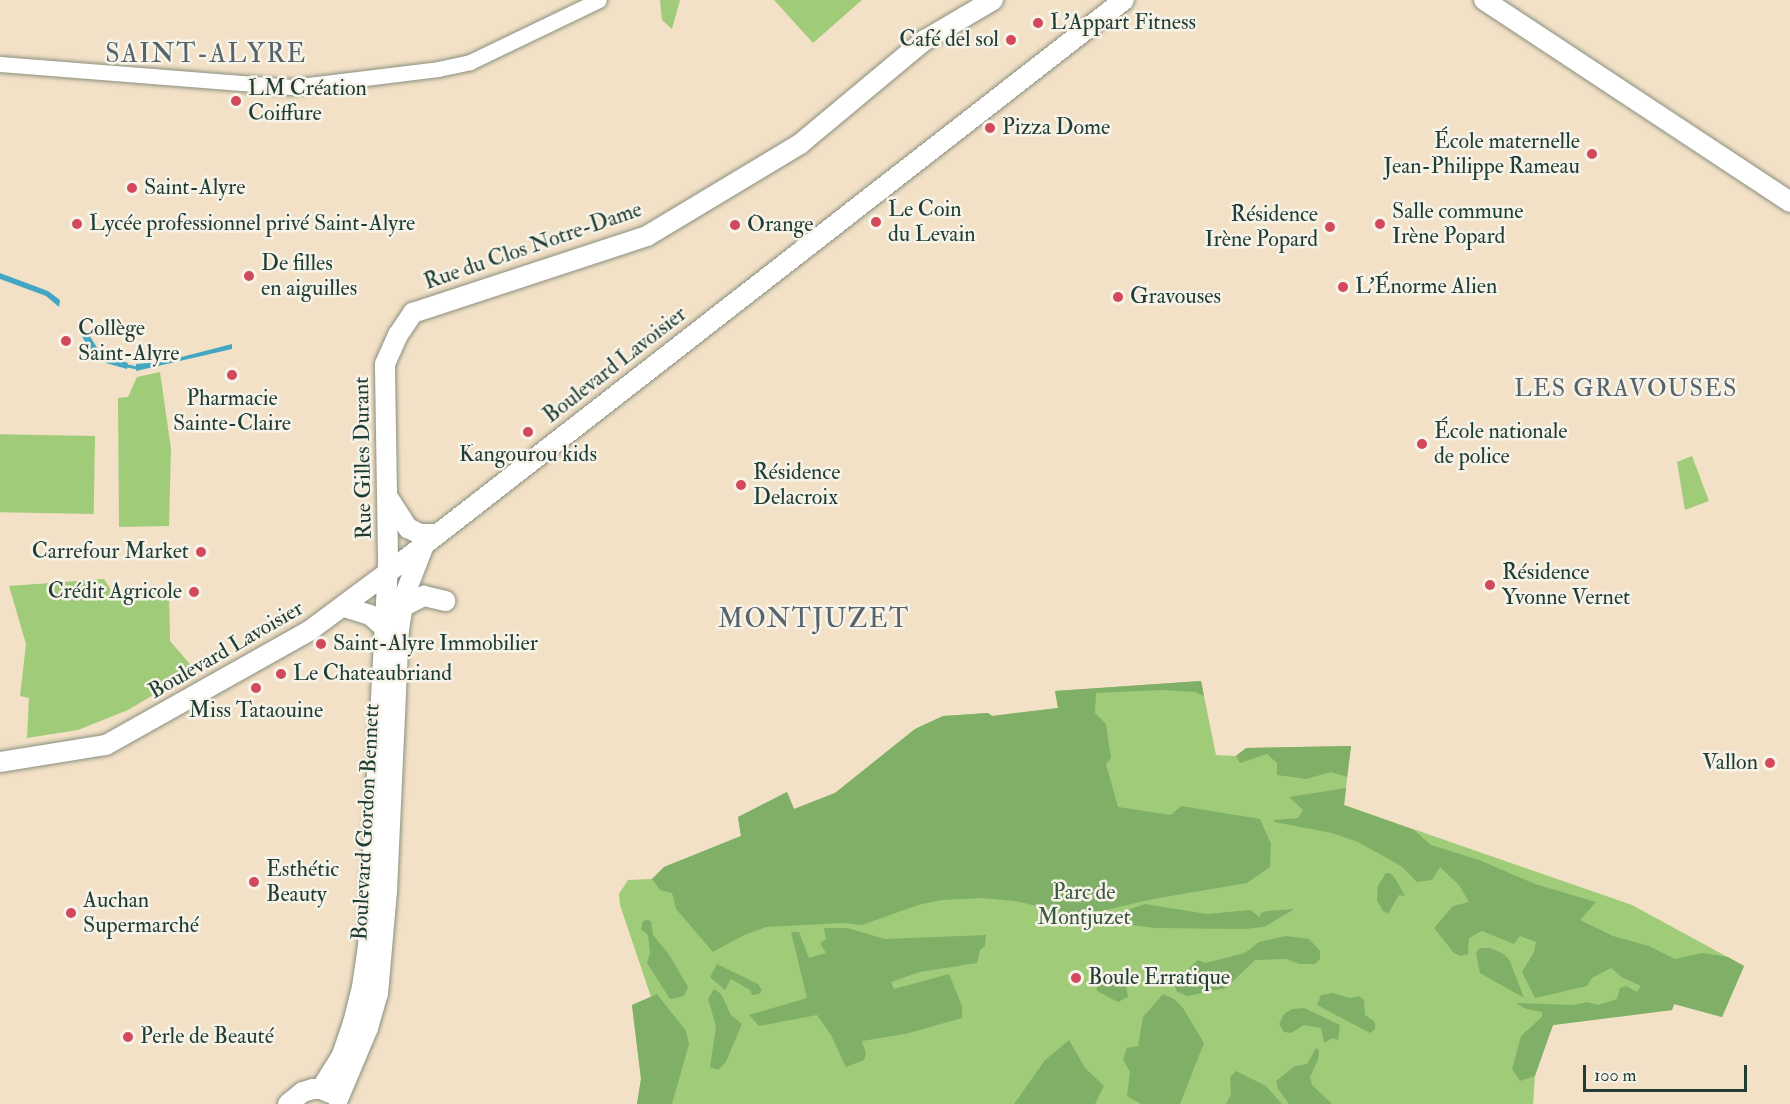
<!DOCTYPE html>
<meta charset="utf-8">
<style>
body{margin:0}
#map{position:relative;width:1790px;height:1104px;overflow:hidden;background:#f3e1c7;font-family:"IM FELL Double Pica",serif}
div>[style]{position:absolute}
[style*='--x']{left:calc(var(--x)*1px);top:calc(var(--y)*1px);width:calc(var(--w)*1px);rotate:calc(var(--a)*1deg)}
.green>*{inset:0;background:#a0cb78;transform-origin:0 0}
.forest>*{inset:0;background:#80af68}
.water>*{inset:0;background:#43a7c3}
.stream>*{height:3px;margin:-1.5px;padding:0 1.5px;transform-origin:1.5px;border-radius:1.5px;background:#43a7c3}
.roads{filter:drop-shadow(0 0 2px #898f7e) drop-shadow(0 0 2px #898f7e)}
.tertiary>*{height:15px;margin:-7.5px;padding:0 7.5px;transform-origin:7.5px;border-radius:7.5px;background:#fff}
.primary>*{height:20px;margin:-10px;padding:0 10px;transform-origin:10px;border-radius:10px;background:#fff}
.dots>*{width:16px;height:16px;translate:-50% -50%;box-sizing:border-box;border:3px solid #f7f3e8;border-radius:50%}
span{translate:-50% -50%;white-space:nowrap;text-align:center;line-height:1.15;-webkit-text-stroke:5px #f7f3e8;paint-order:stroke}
.poi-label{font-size:22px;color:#1f3d34}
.left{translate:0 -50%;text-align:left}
.right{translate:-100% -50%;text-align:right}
.street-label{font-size:22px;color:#1f3d34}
.park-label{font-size:22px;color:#395942}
.neighbourhood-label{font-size:24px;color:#56636b;letter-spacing:1.5px}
.quarter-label{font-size:26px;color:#56636b;letter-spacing:1.5px}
.scale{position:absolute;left:1583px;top:1065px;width:164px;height:27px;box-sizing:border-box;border:3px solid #1f3d34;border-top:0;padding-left:8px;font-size:18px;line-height:21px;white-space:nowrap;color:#1f3d34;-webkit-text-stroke:4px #f7f3e8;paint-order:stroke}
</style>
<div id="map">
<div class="green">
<div style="clip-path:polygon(660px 0,680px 0,672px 29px,662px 20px)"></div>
<div style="clip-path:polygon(774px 0,862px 0,813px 43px)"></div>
<div style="clip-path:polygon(160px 372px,171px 449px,169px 526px,119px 527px,118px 398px,128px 397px,137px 377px)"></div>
<div style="left:95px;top:436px;width:78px;height:95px;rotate:91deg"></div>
<div style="clip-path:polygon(1692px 456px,1709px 501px,1685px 510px,1677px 462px)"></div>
<div style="clip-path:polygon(104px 579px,111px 590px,169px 589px,170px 641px,195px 670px,128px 710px,78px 730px,27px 738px,29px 698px,20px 696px,26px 644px,9px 586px)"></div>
<div style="clip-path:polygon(1201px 681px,1216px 755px,1236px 756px,1246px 748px,1351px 746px,1344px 805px,1632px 905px,1744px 966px,1722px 1017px,1674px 1004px,1672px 1010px,1553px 1025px,1535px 1073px,1533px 1104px,637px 1104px,641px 1079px,632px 1005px,651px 997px,620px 905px,619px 894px,628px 880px,652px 879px,664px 867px,741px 836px,738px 817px,787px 792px,794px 809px,835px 793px,915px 729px,943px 716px,988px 713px,992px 716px,1058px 708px,1055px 691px)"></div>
</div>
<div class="forest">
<div style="clip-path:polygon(1201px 681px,1204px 696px,1195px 692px,1162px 690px,1096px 693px,1095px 713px,1106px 724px,1111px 758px,1106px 764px,1118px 807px,1171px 815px,1181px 806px,1260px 819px,1271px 844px,1270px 867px,1247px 883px,1153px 899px,1081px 916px,1015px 901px,981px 898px,942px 900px,918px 905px,862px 925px,843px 923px,766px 927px,744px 935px,713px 952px,676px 909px,672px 893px,660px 890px,652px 879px,664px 867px,741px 836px,738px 817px,787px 792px,794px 809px,835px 793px,915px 729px,943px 716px,988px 713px,992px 716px,1058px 708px,1055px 691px)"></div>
<div style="clip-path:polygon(1351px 746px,1347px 777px,1331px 772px,1306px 779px,1277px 775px,1277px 763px,1267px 754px,1240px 763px,1236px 756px,1246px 748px)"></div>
<div style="clip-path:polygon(1346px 788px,1344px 805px,1414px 830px,1431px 845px,1479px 860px,1535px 884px,1596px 902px,1580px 920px,1613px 936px,1649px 946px,1675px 959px,1703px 953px,1728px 957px,1744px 966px,1722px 1017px,1674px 1004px,1672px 1010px,1553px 1025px,1535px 1076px,1520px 1081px,1512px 1069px,1521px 1036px,1542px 1017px,1542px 1012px,1526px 1009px,1516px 1003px,1574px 1005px,1587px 1002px,1598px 1005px,1617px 999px,1620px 988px,1626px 986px,1637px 992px,1641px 986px,1623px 978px,1611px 968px,1592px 978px,1587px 986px,1535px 998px,1522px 972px,1534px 952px,1536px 942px,1520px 936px,1514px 944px,1482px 931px,1469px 938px,1468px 954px,1460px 956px,1454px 953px,1434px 928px,1453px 906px,1469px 902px,1459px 885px,1440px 867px,1432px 880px,1417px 882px,1401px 866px,1358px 842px,1332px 833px,1274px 822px,1274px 820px,1298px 818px,1303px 810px,1289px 797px)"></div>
<div style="clip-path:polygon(1386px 873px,1390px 873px,1395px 878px,1405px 896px,1399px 895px,1388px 914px,1382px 910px,1377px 900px,1378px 886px)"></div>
<div style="clip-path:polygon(1145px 904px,1207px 914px,1250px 910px,1260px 917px,1261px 913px,1267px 911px,1294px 909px,1264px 927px,1244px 929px,1154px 928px,1111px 922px,1118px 913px)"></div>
<div style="clip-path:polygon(647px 920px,651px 921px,653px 935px,668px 953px,688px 987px,684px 996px,670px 999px,647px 963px,650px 953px,648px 935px,641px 929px,643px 921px)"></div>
<div style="clip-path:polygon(824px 928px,847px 928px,885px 939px,986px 935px,985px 946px,980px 950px,977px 963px,920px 972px,891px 982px,894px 989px,949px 974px,962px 1006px,962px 1018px,905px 1034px,862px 1041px,866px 1054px,864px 1060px,846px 1067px,831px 1035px,817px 1015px,759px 1026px,749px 1015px,807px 998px,791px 932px,799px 932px,809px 958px,826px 953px,820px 943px,826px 939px)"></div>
<div style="clip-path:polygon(1286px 936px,1309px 939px,1320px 951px,1320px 959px,1315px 964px,1300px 964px,1286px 959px,1255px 960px,1226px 988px,1188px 996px,1177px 992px,1175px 986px,1178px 978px,1198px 960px,1205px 963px,1245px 953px,1259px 942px)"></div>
<div style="clip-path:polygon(1480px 948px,1490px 948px,1504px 954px,1510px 961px,1524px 998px,1480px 973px,1476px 953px)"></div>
<div style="clip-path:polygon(717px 964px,758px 984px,762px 990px,759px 994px,752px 995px,750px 990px,731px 979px,725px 990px,710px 977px)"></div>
<div style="clip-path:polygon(1104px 974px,1125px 980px,1128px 997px,1118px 1002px,1097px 991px,1096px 980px)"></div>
<div style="clip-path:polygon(714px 989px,721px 994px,731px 1015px,742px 1024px,726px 1062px,718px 1070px,710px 1067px,716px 1026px,708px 999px)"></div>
<div style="clip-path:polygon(1333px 993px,1350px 998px,1359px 996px,1364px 1000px,1365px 1015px,1375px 1022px,1375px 1029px,1370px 1033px,1317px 1005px,1321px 995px)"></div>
<div style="clip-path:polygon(657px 994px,686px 1031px,689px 1044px,672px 1104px,637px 1104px,641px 1079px,632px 1005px)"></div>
<div style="clip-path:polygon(1163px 994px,1174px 999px,1183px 1008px,1204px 1043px,1180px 1104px,1141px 1104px,1127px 1096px,1130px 1072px,1123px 1059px,1127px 1048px,1138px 1046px,1143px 1017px)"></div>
<div style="clip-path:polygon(1304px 1008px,1340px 1025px,1338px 1040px,1332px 1038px,1324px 1043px,1321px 1028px,1304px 1025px,1291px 1033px,1284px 1032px,1279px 1024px,1284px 1014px,1292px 1009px)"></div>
<div style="clip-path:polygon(1069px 1040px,1085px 1068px,1104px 1086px,1095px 1104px,1014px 1104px,1045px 1060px)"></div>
<div style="clip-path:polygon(1316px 1048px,1319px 1050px,1318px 1060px,1310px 1077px,1312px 1085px,1332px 1104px,1289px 1104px,1278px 1089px,1276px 1081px,1295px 1066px,1307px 1064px)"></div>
<div style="clip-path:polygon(1236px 1071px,1266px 1086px,1282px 1104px,1226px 1104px,1231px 1094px,1230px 1077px)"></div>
</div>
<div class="water">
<div style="clip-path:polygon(0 273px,48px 291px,60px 300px,59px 307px,46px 296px,0 279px)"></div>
<div style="clip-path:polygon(81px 322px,101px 354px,128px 363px,127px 369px,106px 363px,92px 356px,80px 332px)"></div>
<div style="clip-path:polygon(232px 344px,232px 349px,136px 371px,136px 364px,162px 362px)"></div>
</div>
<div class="stream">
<div style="--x:125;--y:365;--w:14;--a:12"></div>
</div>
<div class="roads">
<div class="tertiary">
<div style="--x:0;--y:64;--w:293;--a:4.5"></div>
<div style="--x:292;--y:87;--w:147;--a:-7"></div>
<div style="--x:438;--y:69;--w:33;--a:-12"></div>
<div style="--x:470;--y:62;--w:143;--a:-25.7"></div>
</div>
<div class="primary">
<div style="--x:1484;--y:0;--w:367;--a:33.4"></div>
<div style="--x:389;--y:499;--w:35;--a:57"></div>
<div style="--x:408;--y:528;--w:13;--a:27"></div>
<div style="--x:420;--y:534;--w:18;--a:0"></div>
<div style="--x:344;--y:607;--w:27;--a:17"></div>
<div style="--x:370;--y:615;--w:20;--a:41"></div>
<div style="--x:402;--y:607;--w:25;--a:-27"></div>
<div style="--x:424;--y:596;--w:22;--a:13"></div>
<div style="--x:0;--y:762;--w:107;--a:-9.1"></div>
<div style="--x:106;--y:745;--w:233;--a:-29.3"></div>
<div style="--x:309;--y:631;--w:116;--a:-36.6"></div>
<div style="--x:402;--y:562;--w:915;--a:-37.9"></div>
<div style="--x:321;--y:1089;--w:40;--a:-58"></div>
<div style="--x:342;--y:1055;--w:34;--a:-71"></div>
<div style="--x:353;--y:1023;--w:37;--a:-76"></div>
<div style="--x:362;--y:987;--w:41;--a:-81.7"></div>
<div style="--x:368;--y:946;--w:388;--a:-87"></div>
<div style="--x:388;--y:559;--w:195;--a:-90.9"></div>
<div style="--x:385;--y:364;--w:32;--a:-66"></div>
<div style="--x:398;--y:335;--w:27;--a:-56"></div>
<div style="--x:413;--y:313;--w:246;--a:-18.2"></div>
<div style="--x:647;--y:236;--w:179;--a:-31"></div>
<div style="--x:800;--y:144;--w:163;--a:-39.8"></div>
<div style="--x:925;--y:40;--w:79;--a:-30.5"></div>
<div style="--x:338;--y:1099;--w:77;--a:-67.1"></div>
<div style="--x:368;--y:1028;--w:35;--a:-74"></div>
<div style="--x:378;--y:994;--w:103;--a:-85"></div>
<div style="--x:387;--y:891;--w:261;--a:-87.4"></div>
<div style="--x:399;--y:630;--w:36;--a:-81"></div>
<div style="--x:405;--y:594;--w:53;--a:-68.8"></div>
<div style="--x:288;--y:1104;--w:19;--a:-39"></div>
<div style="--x:303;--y:1092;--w:10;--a:-17"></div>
<div style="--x:313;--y:1089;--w:8;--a:0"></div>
<div style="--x:321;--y:1089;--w:13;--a:23"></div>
</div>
</div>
<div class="dots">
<div style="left:1038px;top:23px;background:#d1495b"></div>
<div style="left:1011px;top:40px;background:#d1495b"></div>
<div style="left:236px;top:101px;background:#d1495b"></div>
<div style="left:990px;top:128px;background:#d1495b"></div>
<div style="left:1592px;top:154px;background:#d1495b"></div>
<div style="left:132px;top:188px;background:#d1495b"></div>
<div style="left:876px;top:222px;background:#d1495b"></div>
<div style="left:77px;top:224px;background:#d1495b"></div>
<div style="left:1380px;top:224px;background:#d1495b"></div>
<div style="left:735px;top:225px;background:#d1495b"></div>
<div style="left:1330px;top:227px;background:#d1495b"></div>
<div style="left:249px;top:276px;background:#d1495b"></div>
<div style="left:1343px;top:287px;background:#d1495b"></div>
<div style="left:1118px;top:297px;background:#d1495b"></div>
<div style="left:66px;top:341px;background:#d1495b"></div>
<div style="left:232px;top:375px;background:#d1495b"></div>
<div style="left:528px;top:432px;background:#d1495b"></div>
<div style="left:1422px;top:444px;background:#d1495b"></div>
<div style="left:741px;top:485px;background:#d1495b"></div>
<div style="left:201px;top:552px;background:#d1495b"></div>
<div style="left:1490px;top:585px;background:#d1495b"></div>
<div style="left:194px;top:592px;background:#d1495b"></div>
<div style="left:321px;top:644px;background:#d1495b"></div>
<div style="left:281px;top:674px;background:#d1495b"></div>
<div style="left:256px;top:688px;background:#d1495b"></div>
<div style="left:1770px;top:763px;background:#d1495b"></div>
<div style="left:254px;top:882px;background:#d1495b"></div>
<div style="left:71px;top:913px;background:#d1495b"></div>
<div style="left:1076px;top:978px;background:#d1495b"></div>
<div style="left:128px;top:1037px;background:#d1495b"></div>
</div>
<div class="poi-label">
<span class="left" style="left:1050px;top:23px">L'Appart Fitness</span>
<span class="right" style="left:999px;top:40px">Café del sol</span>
<span class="left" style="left:248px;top:101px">LM Création<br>Coiffure</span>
<span class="left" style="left:1002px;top:128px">Pizza Dome</span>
<span class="right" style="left:1580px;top:154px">École maternelle<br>Jean-Philippe Rameau</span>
<span class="left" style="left:144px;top:188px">Saint-Alyre</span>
<span class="left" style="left:888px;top:222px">Le Coin<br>du Levain</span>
<span class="left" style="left:1392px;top:224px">Salle commune<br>Irène Popard</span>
<span class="right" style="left:1318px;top:227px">Résidence<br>Irène Popard</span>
<span class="left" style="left:89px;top:224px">Lycée professionnel privé Saint-Alyre</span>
<span class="left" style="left:747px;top:225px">Orange</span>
<span class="left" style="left:261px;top:276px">De filles<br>en aiguilles</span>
<span class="left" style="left:1355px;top:287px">L'Énorme Alien</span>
<span class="left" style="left:1130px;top:297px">Gravouses</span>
<span class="left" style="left:78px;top:341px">Collège<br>Saint-Alyre</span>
<span style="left:232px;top:411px">Pharmacie<br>Sainte-Claire</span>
<span class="left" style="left:1434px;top:444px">École nationale<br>de police</span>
<span style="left:528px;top:455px">Kangourou kids</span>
<span class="left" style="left:753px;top:485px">Résidence<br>Delacroix</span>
<span class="right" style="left:189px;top:552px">Carrefour Market</span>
<span class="left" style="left:1502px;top:585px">Résidence<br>Yvonne Vernet</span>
<span class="right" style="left:182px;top:592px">Crédit Agricole</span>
<span class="left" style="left:333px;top:644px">Saint-Alyre Immobilier</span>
<span class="left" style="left:293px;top:674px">Le Chateaubriand</span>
<span style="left:256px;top:711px">Miss Tataouine</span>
<span class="right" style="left:1758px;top:763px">Vallon</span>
<span class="left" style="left:266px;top:882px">Esthétic<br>Beauty</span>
<span class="left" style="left:83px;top:913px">Auchan<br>Supermarché</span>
<span class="left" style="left:1088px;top:978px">Boule Erratique</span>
<span class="left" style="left:140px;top:1037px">Perle de Beauté</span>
</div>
<div class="street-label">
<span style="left:533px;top:246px;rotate:-19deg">Rue du Clos Notre-Dame</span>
<span style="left:615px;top:365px;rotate:-38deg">Boulevard Lavoisier</span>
<span style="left:363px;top:458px;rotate:-91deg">Rue Gilles Durant</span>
<span style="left:226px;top:650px;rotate:-30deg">Boulevard Lavoisier</span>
<span style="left:366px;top:822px;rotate:-87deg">Boulevard Gordon Bennett</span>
</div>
<div class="park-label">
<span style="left:1084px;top:905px">Parc de<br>Montjuzet</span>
</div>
<div class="neighbourhood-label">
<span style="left:1626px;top:389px">LES GRAVOUSES</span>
</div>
<div class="quarter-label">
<span style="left:206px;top:55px">SAINT-ALYRE</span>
<span style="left:814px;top:620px">MONTJUZET</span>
</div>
<div class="scale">100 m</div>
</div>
